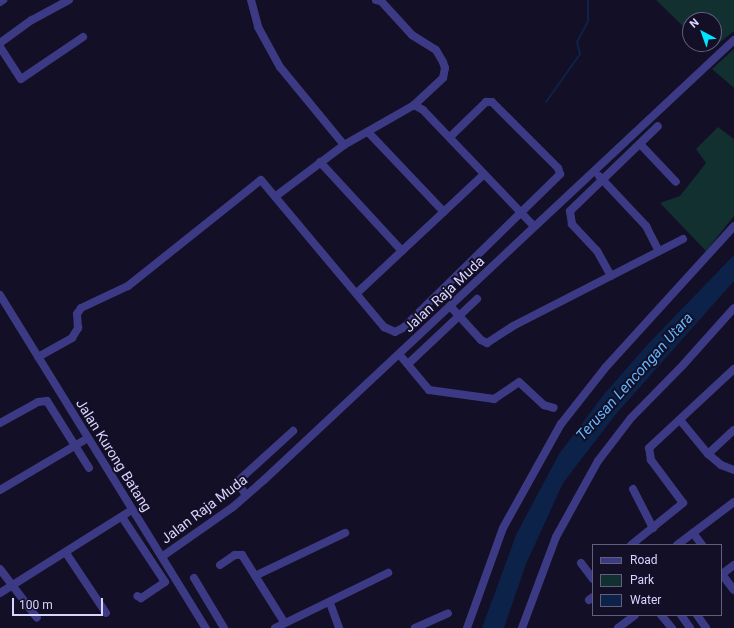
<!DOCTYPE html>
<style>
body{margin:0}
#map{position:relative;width:734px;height:628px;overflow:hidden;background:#130f26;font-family:Roboto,sans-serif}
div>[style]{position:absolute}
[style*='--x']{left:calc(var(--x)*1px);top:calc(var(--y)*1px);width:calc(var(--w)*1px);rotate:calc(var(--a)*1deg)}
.green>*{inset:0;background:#12302f}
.water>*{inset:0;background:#0c2248}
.stream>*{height:2px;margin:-1px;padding:0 1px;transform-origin:1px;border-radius:1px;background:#0c2248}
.minor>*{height:8px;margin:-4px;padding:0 4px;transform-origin:4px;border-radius:4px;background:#3d3a85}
span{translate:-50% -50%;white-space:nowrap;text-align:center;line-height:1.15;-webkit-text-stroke:4px #130f26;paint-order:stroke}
.street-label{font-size:14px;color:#d9d4ff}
.water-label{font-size:15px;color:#62b6ff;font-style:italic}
.legend{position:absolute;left:592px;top:544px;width:130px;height:72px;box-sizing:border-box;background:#130f26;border:1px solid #625e7d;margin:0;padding:5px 7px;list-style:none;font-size:12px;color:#d9d4ff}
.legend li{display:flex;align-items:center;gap:8px;height:20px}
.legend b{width:20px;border:1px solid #625e7d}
.north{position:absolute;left:682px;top:12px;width:40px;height:40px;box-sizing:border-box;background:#130f26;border:1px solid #625e7d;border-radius:50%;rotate:319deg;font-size:11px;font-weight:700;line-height:16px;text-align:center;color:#d9d4ff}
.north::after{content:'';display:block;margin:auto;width:14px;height:18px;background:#00e5ff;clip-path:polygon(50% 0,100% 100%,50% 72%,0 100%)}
.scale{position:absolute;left:12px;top:598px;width:91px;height:18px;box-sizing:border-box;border:2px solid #d9d4ff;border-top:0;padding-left:5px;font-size:12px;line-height:14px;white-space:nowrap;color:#d9d4ff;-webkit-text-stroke:3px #130f26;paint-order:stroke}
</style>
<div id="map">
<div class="green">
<div style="clip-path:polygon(656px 0,734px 0,734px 31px,709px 51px,702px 44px,714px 44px,714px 20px,690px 20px,690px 33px)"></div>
<div style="clip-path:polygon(734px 49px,734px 88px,712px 69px)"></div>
<div style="clip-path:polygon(718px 127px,734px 139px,734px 216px,706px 251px,660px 203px,680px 196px,706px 163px,696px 149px)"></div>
</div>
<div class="water">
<div style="clip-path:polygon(734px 255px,734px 281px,616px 414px,563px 483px,526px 564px,504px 628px,482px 628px,516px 535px,559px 454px,605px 393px,649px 343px)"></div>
</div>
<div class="stream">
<div style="--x:546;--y:102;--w:59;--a:-54.7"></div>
<div style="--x:580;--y:54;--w:12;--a:-104"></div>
<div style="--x:577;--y:42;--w:24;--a:-62"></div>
<div style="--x:588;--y:21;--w:21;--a:-90"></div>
</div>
<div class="minor">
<div style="--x:251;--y:0;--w:28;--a:75"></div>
<div style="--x:258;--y:27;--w:46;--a:61.2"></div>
<div style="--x:280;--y:67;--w:101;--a:50.6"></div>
<div style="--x:376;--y:0;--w:5;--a:11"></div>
<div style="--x:381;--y:1;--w:46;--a:47.6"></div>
<div style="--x:412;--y:35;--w:28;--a:32"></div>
<div style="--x:436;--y:50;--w:14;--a:60"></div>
<div style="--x:443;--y:62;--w:6;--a:72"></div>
<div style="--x:445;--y:68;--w:10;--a:101"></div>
<div style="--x:443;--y:78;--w:40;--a:137"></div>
<div style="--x:0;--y:2;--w:4;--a:-34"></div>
<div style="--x:0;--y:43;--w:39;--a:-36"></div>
<div style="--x:32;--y:20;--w:42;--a:-28.4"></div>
<div style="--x:0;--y:47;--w:38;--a:57"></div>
<div style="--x:21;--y:79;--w:75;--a:-34.1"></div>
<div style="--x:368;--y:132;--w:110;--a:46.5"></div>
<div style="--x:640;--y:144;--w:52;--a:46.5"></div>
<div style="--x:320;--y:162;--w:121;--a:47.3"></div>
<div style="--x:599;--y:176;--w:69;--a:46.8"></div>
<div style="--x:646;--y:226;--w:28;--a:63"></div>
<div style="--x:276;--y:196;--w:85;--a:-36.9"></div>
<div style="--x:344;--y:145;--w:81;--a:-29.7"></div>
<div style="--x:414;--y:105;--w:10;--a:29"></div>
<div style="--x:423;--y:110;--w:161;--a:46.3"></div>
<div style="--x:611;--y:276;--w:29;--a:-119"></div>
<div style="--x:597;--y:251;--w:37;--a:-133"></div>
<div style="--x:572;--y:224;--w:13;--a:-99"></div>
<div style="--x:570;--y:211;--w:122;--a:-44"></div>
<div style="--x:357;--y:293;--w:174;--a:-43.1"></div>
<div style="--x:0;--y:295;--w:392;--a:58.3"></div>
<div style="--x:450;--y:306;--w:46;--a:47.6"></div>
<div style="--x:481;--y:340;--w:7;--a:27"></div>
<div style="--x:487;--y:343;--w:31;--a:-33"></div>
<div style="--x:513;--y:326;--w:191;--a:-27.1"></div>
<div style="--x:399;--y:354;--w:47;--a:50.2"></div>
<div style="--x:429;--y:390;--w:66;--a:7.9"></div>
<div style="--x:494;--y:399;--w:30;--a:-34"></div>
<div style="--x:519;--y:382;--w:34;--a:43"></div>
<div style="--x:544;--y:405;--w:10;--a:17"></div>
<div style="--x:38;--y:357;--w:39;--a:-29"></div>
<div style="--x:72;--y:338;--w:12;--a:-59"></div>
<div style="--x:78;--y:328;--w:14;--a:-94"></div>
<div style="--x:77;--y:314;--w:7;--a:-56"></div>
<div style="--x:81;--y:308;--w:52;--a:-25.1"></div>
<div style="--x:128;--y:286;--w:170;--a:-38.6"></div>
<div style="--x:261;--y:180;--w:192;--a:50.1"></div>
<div style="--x:384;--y:327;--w:12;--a:24"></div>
<div style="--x:395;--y:332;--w:9;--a:-27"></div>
<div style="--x:403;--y:328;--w:220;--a:-44.4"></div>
<div style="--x:560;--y:174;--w:6;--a:-108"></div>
<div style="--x:558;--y:168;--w:93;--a:-135"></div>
<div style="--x:492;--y:102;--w:6;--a:180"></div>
<div style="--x:486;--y:102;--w:50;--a:135.8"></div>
<div style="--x:408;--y:364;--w:95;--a:-43.3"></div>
<div style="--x:680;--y:420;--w:44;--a:50.5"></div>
<div style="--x:708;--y:454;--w:17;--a:40"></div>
<div style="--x:721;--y:465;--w:14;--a:21"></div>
<div style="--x:0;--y:423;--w:43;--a:-28.9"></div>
<div style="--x:38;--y:402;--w:9;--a:-6"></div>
<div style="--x:47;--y:401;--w:79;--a:57.9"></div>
<div style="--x:708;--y:454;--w:35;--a:-43"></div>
<div style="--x:633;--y:489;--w:44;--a:62.9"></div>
<div style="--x:0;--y:490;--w:102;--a:-30.6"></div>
<div style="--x:246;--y:495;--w:16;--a:-125"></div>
<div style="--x:237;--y:482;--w:76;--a:-42.3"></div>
<div style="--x:122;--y:517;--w:78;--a:56.5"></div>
<div style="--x:165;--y:582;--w:29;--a:146"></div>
<div style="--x:141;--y:598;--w:4;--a:-153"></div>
<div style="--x:693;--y:533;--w:15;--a:53"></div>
<div style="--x:631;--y:545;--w:67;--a:-38.9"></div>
<div style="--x:683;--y:503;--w:54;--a:-126.7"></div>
<div style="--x:651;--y:460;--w:12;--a:-99"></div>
<div style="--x:649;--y:448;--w:116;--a:-42.9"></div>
<div style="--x:677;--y:545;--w:71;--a:-37"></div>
<div style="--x:66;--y:553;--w:72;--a:56.3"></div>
<div style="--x:163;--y:556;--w:85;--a:-35"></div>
<div style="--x:233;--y:507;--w:41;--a:-41.1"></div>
<div style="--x:264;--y:480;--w:644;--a:-43.11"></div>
<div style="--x:581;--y:563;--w:20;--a:53"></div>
<div style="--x:220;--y:565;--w:18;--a:-34"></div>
<div style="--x:235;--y:555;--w:7;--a:0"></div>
<div style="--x:242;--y:555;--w:79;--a:57.9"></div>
<div style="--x:0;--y:569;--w:61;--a:52.9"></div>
<div style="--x:721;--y:573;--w:21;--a:53"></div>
<div style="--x:722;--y:574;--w:15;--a:-37"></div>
<div style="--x:255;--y:576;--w:100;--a:-25.5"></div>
<div style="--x:194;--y:578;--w:58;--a:59"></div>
<div style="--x:0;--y:593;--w:156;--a:-32.2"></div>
<div style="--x:589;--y:600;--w:5;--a:-37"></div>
<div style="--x:330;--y:603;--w:27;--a:70"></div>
<div style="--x:661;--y:615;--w:17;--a:50"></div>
<div style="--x:681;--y:615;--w:16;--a:55"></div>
<div style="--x:697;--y:615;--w:16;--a:55"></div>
<div style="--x:275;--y:628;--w:126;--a:-26"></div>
<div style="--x:415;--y:628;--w:36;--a:-24"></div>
<div style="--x:467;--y:628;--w:106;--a:-70.2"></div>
<div style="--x:503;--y:528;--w:119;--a:-60.9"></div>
<div style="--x:561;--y:424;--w:71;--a:-51.8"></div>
<div style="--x:605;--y:368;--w:192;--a:-47.7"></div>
<div style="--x:522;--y:628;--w:97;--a:-69.5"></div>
<div style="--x:556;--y:537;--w:87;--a:-61.1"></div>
<div style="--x:598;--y:461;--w:54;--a:-52.5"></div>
<div style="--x:631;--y:418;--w:74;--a:-45.5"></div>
<div style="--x:683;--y:365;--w:76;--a:-48.2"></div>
<div style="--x:618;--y:628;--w:21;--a:-37"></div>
</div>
<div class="street-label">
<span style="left:444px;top:294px;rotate:-43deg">Jalan Raja Muda</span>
<span style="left:114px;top:455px;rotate:58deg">Jalan Kurong Batang</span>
<span style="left:204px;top:509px;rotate:-37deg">Jalan Raja Muda</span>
</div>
<div class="water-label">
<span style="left:635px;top:377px;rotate:-48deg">Terusan Lencongan Utara</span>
</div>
<ul class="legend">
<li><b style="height:5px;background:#3d3a85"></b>Road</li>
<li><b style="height:11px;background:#12302f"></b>Park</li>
<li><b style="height:11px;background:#0c2248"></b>Water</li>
</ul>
<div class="north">N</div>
<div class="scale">100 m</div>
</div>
